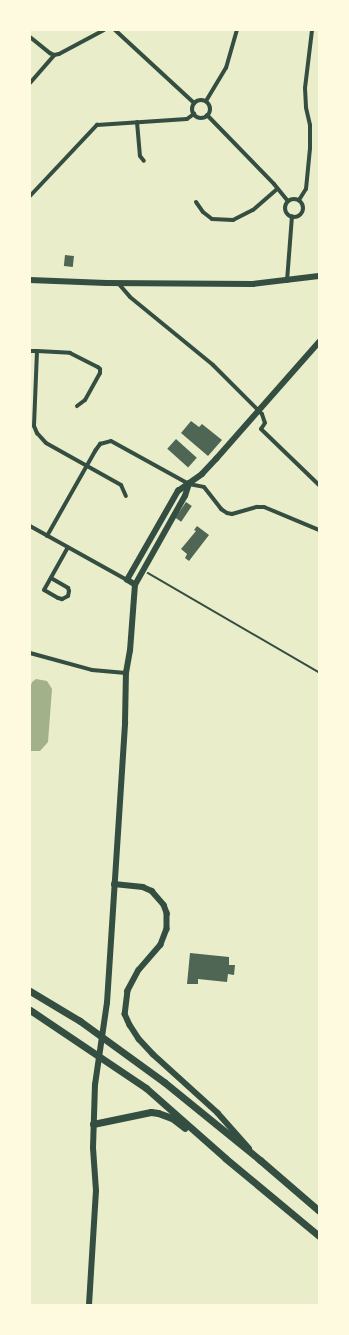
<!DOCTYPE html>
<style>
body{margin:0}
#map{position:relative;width:349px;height:1335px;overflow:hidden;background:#e9edc9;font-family:"Titillium Web",sans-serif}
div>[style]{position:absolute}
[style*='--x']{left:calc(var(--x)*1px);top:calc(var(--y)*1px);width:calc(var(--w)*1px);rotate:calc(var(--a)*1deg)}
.water>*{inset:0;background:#a3b18a}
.building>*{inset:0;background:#4f6655;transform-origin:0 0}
.path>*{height:1.5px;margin:-0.75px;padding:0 0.75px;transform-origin:0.75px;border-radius:0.75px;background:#344e41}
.minor>*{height:4px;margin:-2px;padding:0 2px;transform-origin:2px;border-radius:2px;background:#344e41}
.minor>.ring{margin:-2px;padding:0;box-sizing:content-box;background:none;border:4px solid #344e41;border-radius:50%}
.tertiary>*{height:5.5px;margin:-2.75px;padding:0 2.75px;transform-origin:2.75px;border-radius:2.75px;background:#344e41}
.primary>*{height:7px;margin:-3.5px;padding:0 3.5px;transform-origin:3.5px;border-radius:3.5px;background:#344e41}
span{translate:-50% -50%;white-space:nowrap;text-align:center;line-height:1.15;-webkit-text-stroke:3px #fefae0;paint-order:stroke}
.frame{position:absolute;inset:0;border:31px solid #fefae0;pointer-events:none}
</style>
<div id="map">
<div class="water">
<div style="clip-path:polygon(36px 679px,47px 681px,52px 689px,48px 742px,40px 751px,30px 751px,30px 688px,32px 682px)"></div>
</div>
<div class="building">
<div style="left:65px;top:255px;width:9px;height:11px;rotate:6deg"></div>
<div style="clip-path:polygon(191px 421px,199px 427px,202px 424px,222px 440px,208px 456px,181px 433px)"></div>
<div style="left:176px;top:439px;width:28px;height:13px;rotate:42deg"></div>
<div style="left:186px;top:502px;width:7px;height:19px;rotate:34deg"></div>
<div style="clip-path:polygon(197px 526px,209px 535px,189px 561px,185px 558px,187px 554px,181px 549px,196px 531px,194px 530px)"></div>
<div style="clip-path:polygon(190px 953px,229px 957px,229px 965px,235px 965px,234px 975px,228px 974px,227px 982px,198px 979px,198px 984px,187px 984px)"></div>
</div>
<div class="path">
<div style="--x:148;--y:573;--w:198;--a:30.1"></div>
</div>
<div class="minor">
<div style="--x:115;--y:30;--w:108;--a:42.7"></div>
<div style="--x:30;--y:37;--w:26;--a:39"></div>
<div style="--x:50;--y:53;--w:4;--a:27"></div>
<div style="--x:54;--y:55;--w:5;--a:-11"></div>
<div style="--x:59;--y:54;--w:51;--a:-28.1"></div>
<div style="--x:30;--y:83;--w:37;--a:-49"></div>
<div class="ring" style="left:192px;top:100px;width:14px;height:14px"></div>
<div style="--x:206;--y:101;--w:39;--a:-59"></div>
<div style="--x:226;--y:68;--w:40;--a:-74"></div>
<div style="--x:207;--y:115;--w:96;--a:45.8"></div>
<div style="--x:274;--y:184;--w:22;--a:51"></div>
<div style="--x:137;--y:122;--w:34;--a:85"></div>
<div style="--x:140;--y:156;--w:6;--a:51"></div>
<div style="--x:30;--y:196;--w:98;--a:-46.7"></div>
<div style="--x:97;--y:125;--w:90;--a:-3.8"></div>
<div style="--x:187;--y:119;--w:9;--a:-36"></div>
<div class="ring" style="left:285px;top:199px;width:14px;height:14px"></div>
<div style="--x:299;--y:200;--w:13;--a:-58"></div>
<div style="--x:306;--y:189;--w:41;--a:-84.4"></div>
<div style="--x:310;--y:148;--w:23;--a:-90"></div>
<div style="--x:310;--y:125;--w:18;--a:-103"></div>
<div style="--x:306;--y:107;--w:19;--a:-93"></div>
<div style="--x:305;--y:88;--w:58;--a:-83.1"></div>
<div style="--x:196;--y:202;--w:12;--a:55"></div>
<div style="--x:203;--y:212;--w:11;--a:38"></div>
<div style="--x:212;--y:219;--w:21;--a:3"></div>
<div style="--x:233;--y:220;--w:22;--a:-27"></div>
<div style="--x:253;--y:210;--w:32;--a:-41"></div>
<div style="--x:287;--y:281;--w:65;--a:-85.6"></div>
<div style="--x:118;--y:283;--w:18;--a:49"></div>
<div style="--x:130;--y:297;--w:107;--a:39.3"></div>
<div style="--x:213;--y:365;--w:69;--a:45"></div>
<div style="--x:262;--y:414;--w:9;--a:72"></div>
<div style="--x:265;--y:423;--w:7;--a:124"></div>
<div style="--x:261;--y:429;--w:81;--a:44"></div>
<div style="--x:30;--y:351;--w:7;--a:0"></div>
<div style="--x:37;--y:351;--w:75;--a:92.3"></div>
<div style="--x:34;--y:426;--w:8;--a:67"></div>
<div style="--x:37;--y:433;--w:13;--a:48"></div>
<div style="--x:46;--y:443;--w:86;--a:29.2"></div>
<div style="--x:121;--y:485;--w:12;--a:66"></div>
<div style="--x:37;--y:351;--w:33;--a:3"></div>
<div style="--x:70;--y:353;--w:31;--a:27"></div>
<div style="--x:98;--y:367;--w:3;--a:45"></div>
<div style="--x:100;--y:369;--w:4;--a:90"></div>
<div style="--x:100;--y:373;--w:31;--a:119"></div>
<div style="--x:85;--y:400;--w:10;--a:143"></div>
<div style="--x:30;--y:526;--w:111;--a:29.1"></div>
<div style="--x:47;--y:536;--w:98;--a:-60.5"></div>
<div style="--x:95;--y:451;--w:9;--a:-54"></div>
<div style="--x:100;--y:444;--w:11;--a:-15"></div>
<div style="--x:111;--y:441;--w:89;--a:28.9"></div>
<div style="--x:189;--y:484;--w:15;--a:11"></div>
<div style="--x:204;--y:487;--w:28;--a:52"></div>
<div style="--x:221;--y:509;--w:7;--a:34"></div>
<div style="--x:227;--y:513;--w:5;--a:11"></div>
<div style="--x:232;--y:514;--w:26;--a:-16"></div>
<div style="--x:257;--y:507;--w:7;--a:0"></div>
<div style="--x:264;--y:507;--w:60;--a:22.7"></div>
<div style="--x:51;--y:578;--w:20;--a:30"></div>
<div style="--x:68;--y:588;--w:3;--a:72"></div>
<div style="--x:69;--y:591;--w:5;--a:101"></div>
<div style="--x:68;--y:596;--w:7;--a:153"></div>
<div style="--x:62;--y:599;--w:4;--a:-166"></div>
<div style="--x:58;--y:598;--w:16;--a:-150"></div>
<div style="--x:44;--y:590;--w:49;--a:-60.8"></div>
<div style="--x:30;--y:653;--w:64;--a:15.3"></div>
<div style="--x:92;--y:670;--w:34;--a:5"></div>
</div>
<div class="tertiary">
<div style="--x:30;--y:280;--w:76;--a:2.3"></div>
<div style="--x:106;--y:283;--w:147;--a:0.4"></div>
<div style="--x:253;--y:284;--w:66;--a:-6.9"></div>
<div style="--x:135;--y:585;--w:9;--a:-148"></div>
<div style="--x:127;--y:580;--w:103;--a:-60.2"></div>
<div style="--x:178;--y:491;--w:29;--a:-35"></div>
<div style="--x:202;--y:474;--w:21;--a:-47"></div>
<div style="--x:216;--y:459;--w:156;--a:-48.6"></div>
<div style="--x:114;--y:884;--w:29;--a:6"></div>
<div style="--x:143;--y:887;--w:10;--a:24"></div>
<div style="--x:152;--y:891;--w:18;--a:49"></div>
<div style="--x:164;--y:905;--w:9;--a:69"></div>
<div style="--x:167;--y:913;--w:16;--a:90"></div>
<div style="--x:167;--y:929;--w:17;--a:111"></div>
<div style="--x:161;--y:945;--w:33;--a:131"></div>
<div style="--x:139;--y:970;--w:24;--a:118"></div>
<div style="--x:128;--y:991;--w:23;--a:97"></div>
<div style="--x:125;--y:1014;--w:12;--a:66"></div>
<div style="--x:130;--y:1025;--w:17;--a:57"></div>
<div style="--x:139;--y:1039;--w:21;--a:47"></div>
<div style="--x:153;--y:1054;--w:88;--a:42.2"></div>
<div style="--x:218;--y:1113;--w:47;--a:48.5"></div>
<div style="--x:89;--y:1305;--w:114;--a:-86.5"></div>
<div style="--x:96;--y:1191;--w:43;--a:-94"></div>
<div style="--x:93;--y:1148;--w:63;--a:-88.2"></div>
<div style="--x:95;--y:1085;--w:83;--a:-81.7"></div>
<div style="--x:107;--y:1003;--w:281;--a:-86.3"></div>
<div style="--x:125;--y:723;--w:50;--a:-88.9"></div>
<div style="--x:126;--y:673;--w:22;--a:-80"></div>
<div style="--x:130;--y:651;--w:66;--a:-85.7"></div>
<div style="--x:135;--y:585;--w:102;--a:-60.7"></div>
<div style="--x:185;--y:496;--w:13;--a:-72"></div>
</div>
<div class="primary">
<div style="--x:30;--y:991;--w:58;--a:31"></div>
<div style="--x:80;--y:1021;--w:104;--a:36"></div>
<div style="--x:164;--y:1082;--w:124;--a:39.1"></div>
<div style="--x:260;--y:1160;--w:78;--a:40.8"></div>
<div style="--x:30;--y:1010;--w:140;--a:33.9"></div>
<div style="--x:146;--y:1088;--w:106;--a:41.5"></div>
<div style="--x:225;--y:1158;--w:122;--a:39.7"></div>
<div style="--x:93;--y:1124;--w:59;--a:-11.7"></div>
<div style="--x:151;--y:1112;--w:7;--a:8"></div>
<div style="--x:158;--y:1113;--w:15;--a:20"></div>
<div style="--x:172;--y:1118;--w:16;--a:38"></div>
</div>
<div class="frame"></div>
</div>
